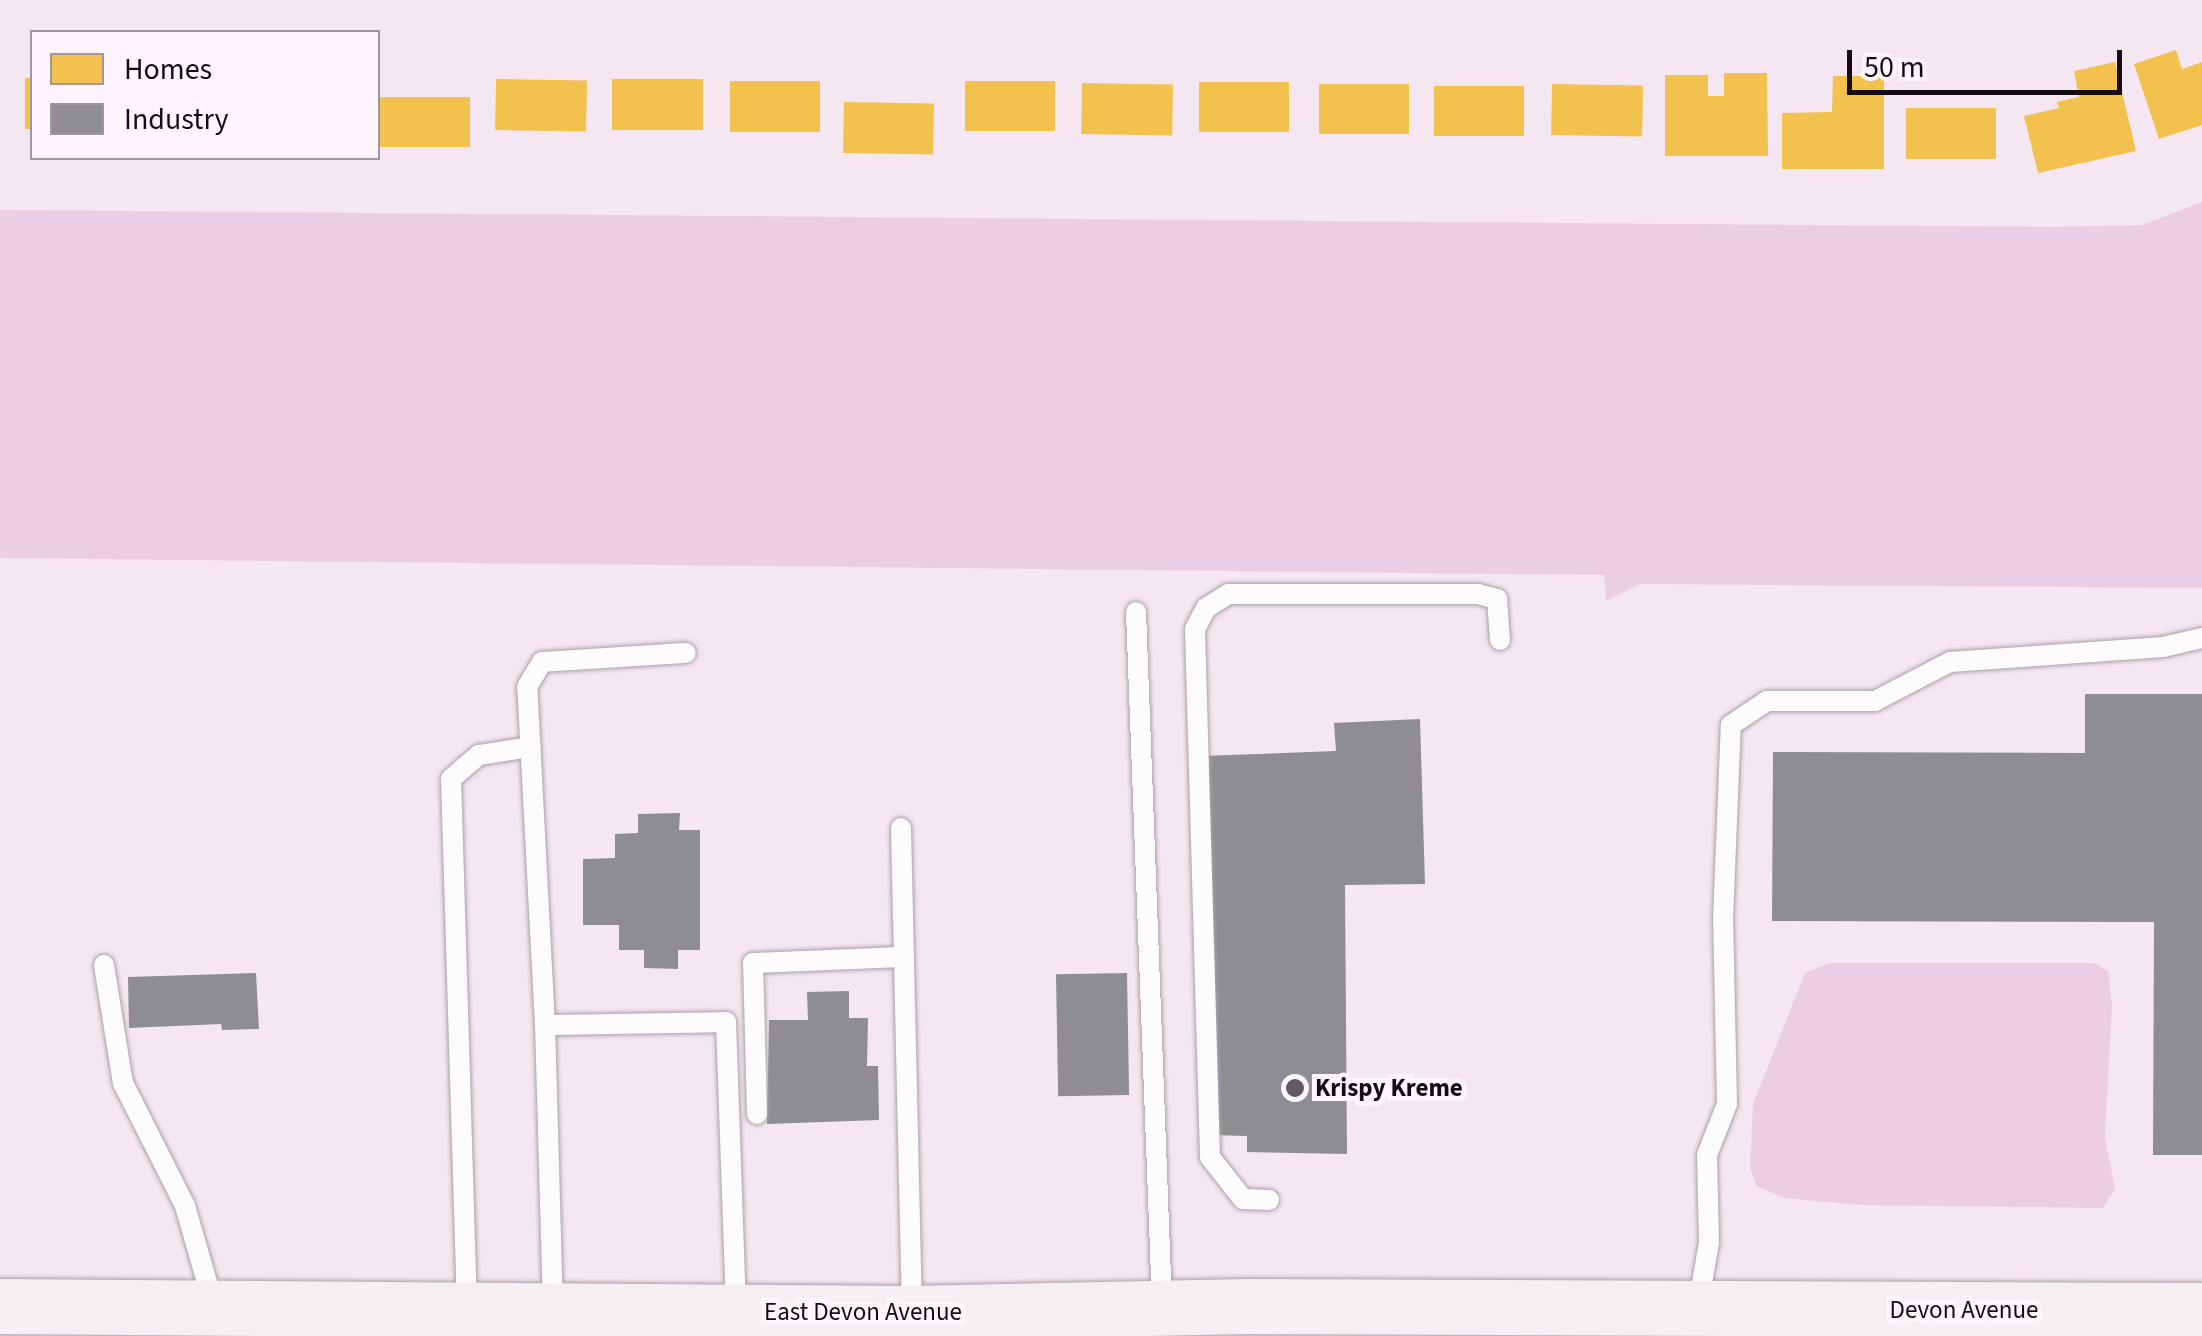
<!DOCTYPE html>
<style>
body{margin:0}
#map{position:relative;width:2202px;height:1336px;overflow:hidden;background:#f5e7f2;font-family:"Source Sans 3",sans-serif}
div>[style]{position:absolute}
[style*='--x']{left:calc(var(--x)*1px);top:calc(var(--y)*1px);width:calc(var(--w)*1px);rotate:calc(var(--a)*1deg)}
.green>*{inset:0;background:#ebcee4}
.homes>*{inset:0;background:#f2c14e;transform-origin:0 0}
.industry>*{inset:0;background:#8d8d92;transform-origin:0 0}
.roads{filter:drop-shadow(0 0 2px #aba0a8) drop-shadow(0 0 2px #aba0a8)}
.lane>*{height:20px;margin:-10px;padding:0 10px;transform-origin:10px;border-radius:10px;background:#fefbfd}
.secondary>*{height:55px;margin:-27.5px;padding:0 27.5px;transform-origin:27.5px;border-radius:27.5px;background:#f4eff3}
.dots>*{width:28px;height:28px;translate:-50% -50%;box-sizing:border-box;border:5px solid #fef4fc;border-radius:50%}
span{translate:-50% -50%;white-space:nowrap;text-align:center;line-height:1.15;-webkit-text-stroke:10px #fef4fc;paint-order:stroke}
.poi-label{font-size:25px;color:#140c12;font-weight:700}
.left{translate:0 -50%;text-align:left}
.street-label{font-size:25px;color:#140c12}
.legend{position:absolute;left:30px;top:30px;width:350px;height:130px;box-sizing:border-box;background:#fef4fc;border:2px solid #a0979e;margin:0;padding:12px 18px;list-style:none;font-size:30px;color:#140c12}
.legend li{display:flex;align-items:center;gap:20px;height:50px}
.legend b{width:50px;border:2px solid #a0979e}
.scale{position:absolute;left:1847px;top:50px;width:275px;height:45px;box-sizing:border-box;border:5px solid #140c12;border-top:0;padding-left:12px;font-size:30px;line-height:35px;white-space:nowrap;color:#140c12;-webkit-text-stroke:8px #fef4fc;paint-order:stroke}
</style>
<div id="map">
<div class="green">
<div style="clip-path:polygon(2202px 202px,2202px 588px,1640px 584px,1606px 601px,1604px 575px,0 558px,0 210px,2051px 227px,2142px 225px)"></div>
<div style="clip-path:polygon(1830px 963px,2094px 963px,2108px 971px,2112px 1006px,2105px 1137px,2115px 1189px,2103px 1208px,1860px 1205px,1783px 1198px,1757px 1186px,1750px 1168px,1753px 1104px,1805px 973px)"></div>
</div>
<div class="homes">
<div style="clip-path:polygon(2176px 50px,2182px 69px,2202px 62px,2202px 125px,2159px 139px,2134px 64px)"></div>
<div style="clip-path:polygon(2115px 62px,2136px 151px,2038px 173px,2024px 116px,2059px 108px,2057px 102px,2079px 97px,2074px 71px)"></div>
<div style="clip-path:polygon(1724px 73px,1767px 73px,1768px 156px,1665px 156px,1665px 75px,1708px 75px,1708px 96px,1724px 96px)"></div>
<div style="clip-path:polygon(1833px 76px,1884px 76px,1884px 169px,1782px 169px,1782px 113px,1832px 112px)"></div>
<div style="left:25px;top:78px;width:7px;height:51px"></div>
<div style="left:496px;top:79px;width:91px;height:51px;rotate:1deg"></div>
<div style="left:612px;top:79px;width:91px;height:51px"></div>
<div style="left:730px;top:81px;width:90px;height:51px"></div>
<div style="left:965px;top:81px;width:90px;height:50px"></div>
<div style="left:1199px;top:82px;width:90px;height:50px"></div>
<div style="left:1082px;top:83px;width:91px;height:51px;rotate:1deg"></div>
<div style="left:1319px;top:84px;width:90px;height:50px"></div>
<div style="left:1552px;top:84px;width:91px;height:51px;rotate:1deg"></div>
<div style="left:1434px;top:86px;width:90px;height:50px"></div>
<div style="left:380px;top:97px;width:90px;height:50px"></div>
<div style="left:844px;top:102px;width:90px;height:51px;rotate:1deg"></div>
<div style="left:1996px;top:108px;width:51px;height:90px;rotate:90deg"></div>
</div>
<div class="industry">
<div style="clip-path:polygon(2085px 694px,2202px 694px,2202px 1155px,2153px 1155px,2154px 922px,1772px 921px,1773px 752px,2085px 753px)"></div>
<div style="clip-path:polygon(1420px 719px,1425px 884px,1345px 885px,1347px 1154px,1247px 1152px,1247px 1136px,1210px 1135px,1202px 756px,1336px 751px,1334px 723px)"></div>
<div style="clip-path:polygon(680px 813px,679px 830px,700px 830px,700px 950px,678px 950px,678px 969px,644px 968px,644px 950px,619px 950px,619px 925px,583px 925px,583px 859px,615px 858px,615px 834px,638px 833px,638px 814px)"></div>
<div style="clip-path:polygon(256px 973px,259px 1029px,222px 1030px,221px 1024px,129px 1028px,128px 977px)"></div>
<div style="left:1127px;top:973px;width:122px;height:71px;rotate:89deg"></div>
<div style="clip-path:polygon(849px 991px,849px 1018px,868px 1018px,867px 1066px,878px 1066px,879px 1120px,767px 1124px,769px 1020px,808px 1020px,807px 992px)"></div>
</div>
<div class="roads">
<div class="lane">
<div style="--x:1136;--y:612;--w:694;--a:87.85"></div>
<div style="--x:901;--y:828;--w:483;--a:88.7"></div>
<div style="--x:104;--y:965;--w:120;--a:80.9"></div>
<div style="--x:123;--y:1083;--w:138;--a:63.2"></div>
<div style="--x:185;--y:1206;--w:101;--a:73.9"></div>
<div style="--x:545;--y:1025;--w:338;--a:-93"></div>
<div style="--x:527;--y:687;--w:29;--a:-59"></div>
<div style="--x:542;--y:662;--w:144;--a:-3.6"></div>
<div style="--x:757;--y:1114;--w:151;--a:-91.5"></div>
<div style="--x:753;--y:963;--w:151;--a:-2.3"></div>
<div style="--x:1269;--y:1200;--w:26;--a:-178"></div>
<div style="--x:1243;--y:1199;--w:53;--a:-128.2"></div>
<div style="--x:1210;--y:1157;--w:528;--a:-91.63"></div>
<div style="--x:1195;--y:629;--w:24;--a:-62"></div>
<div style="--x:1206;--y:608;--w:26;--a:-32"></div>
<div style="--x:1228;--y:594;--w:250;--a:0"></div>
<div style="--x:1478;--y:594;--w:20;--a:15"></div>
<div style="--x:1497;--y:599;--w:41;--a:85.8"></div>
<div style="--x:1698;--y:1306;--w:65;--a:-80.2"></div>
<div style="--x:1709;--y:1242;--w:87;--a:-91.3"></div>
<div style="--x:1707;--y:1155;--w:55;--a:-68.6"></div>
<div style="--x:1727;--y:1104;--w:184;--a:-91.2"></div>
<div style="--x:1723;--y:920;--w:195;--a:-87.7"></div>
<div style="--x:1731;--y:725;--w:43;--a:-33.7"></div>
<div style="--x:1767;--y:701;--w:108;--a:0"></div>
<div style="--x:1875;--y:701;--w:85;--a:-27.5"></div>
<div style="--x:1950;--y:662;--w:214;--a:-4"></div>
<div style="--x:2163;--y:647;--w:40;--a:-13"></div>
<div style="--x:467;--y:1308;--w:529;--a:-91.73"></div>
<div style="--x:451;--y:779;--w:37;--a:-41"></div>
<div style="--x:479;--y:755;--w:52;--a:-8.9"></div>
<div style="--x:553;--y:1309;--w:284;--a:-91.6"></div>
<div style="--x:545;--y:1025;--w:181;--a:-0.9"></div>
<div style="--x:726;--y:1022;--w:290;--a:88"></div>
</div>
<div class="secondary">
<div style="--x:0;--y:1306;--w:912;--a:0.44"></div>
<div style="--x:912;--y:1313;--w:334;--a:-1.2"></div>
<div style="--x:1246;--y:1306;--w:956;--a:0.24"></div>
</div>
</div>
<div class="dots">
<div style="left:1295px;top:1088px;background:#635960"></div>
</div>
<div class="poi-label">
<span class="left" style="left:1315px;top:1088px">Krispy Kreme</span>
</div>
<div class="street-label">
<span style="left:1964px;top:1310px">Devon Avenue</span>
<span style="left:863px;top:1312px">East Devon Avenue</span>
</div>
<ul class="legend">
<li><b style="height:28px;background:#f2c14e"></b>Homes</li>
<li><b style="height:28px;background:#8d8d92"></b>Industry</li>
</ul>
<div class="scale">50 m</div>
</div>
